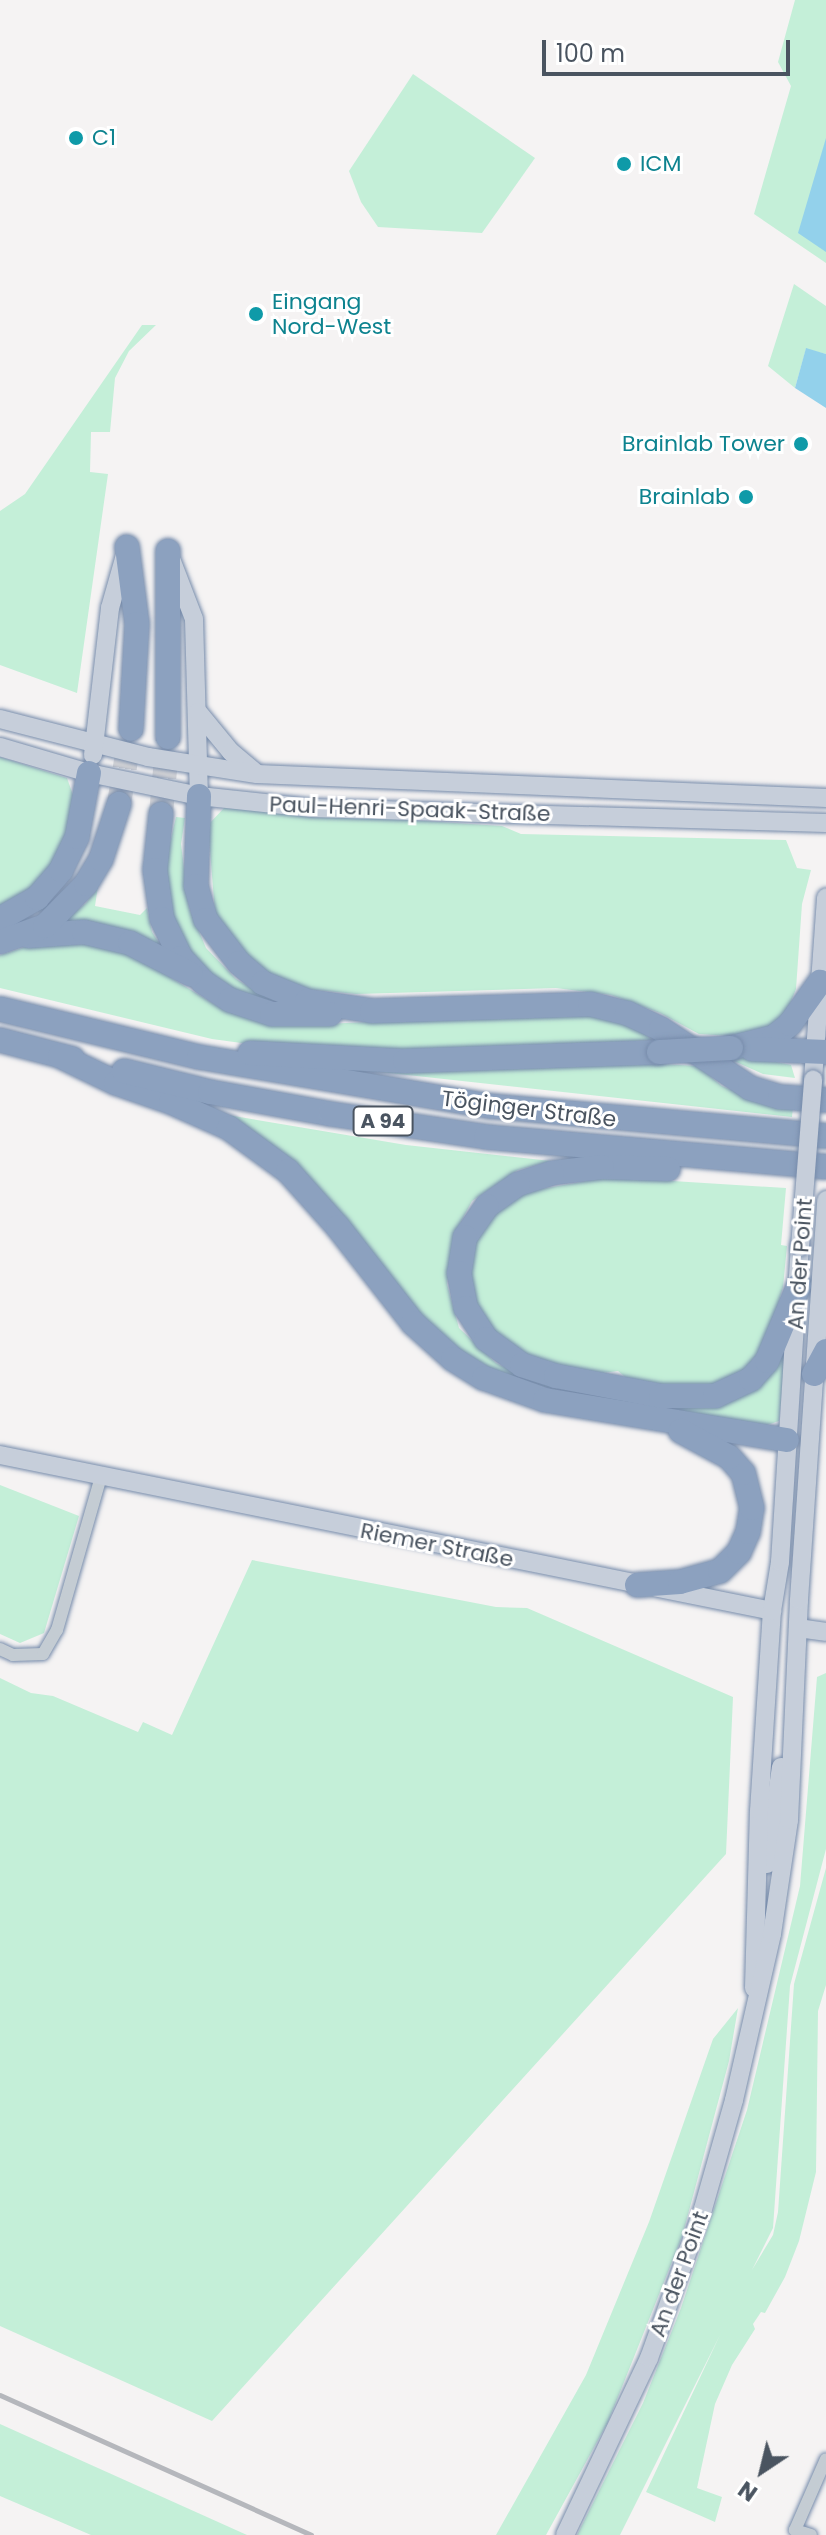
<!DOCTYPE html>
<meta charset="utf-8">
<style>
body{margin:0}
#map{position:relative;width:826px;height:2535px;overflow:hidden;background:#f5f3f3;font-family:Poppins,sans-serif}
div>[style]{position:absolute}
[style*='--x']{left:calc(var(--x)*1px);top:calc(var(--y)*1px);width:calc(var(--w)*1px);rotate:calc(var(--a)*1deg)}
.green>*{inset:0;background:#c4efd8}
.water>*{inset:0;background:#93d1eb}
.highway-tunnel>*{height:24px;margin-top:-12px;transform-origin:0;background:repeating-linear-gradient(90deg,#d3d3d6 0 24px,transparent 0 36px)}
.roads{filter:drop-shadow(0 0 2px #778cab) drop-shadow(0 0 2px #778cab)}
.street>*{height:12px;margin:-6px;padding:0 6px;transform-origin:6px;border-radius:6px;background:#c4ccd3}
.secondary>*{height:18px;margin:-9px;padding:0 9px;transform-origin:9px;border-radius:9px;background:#c6ceda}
.highway>*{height:24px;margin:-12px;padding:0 12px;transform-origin:12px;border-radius:12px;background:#8ca1bf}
.rail>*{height:5px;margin:-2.5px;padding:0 2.5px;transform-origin:2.5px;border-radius:2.5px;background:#b5b7bc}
.bridges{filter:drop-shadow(0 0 2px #778cab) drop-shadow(0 0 2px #778cab)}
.secondary-bridge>*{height:18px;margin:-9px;padding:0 9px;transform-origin:9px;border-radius:9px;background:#c6ceda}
.highway-bridge>*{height:24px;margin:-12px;padding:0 12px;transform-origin:12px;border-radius:12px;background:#8ca1bf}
.dots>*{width:22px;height:22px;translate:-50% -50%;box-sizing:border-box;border:4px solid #fff;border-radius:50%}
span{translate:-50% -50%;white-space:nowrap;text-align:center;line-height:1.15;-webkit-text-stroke:6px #fff;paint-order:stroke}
.shield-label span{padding:2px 6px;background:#fff;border:2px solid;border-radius:6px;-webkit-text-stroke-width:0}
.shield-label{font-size:20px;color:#4a5460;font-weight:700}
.culture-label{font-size:22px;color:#0d838f}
.left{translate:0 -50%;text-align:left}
.right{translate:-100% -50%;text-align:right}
.street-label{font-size:22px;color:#4a5460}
.north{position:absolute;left:722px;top:2431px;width:80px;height:80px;-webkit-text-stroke:6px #fff;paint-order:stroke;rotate:215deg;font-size:22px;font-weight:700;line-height:32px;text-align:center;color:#4a5460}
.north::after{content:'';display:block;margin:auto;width:28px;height:36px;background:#4a5460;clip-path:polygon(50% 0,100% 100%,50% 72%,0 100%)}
.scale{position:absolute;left:542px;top:40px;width:248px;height:36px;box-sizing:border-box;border:4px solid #4a5460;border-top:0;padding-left:10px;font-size:24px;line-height:28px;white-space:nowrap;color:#4a5460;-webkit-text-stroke:6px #fff;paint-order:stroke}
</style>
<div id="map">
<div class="green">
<div style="clip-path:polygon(795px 0,826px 0,826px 263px,754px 214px,791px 86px,778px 62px)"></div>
<div style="clip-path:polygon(413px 74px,535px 158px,482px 233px,378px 227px,361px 202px,349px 171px)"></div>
<div style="clip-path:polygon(794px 284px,826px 306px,826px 354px,806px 349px,795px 388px,768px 366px)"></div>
<div style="clip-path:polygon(142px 325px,156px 325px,129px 351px,115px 378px,110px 432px,91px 432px,90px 472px,108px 474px,77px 693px,0 665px,0 511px,25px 494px)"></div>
<div style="clip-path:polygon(0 757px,67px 778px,73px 795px,63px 849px,37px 884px,0 907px)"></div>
<div style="clip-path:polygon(224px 808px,502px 826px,521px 834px,786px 840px,797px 868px,811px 870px,802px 904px,796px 989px,788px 1009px,774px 1025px,746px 1037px,699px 1034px,660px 1013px,611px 995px,556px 988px,356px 994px,295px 988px,249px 962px,215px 913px,208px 825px)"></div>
<div style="clip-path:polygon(176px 817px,185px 818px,181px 844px,189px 908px,206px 948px,236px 979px,273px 1001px,296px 1008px,277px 1006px,223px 985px,191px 954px,175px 927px,167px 898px,166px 860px)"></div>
<div style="clip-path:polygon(98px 886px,95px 906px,140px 915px,147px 908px,152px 932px,164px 951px,56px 927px,86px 903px)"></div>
<div style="clip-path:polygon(93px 944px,127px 951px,219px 1007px,247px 1018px,304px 1025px,582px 1012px,636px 1027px,652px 1040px,452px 1051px,285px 1049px,212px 1039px,0 988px,0 955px,28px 946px)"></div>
<div style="clip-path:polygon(742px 1055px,791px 1065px,795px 1078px,763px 1074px,725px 1057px)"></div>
<div style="clip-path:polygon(659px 1058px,661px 1064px,698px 1066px,722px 1086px,754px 1099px,793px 1107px,792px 1117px,371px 1071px,373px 1067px)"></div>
<div style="clip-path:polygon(216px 1113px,406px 1145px,551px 1161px,518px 1170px,472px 1201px,454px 1235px,447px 1284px,459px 1328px,496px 1363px,516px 1373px,708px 1407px,788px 1342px,779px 1421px,764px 1426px,550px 1388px,492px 1369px,447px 1342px)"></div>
<div style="clip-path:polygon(609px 1177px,786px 1188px,781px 1245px,787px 1246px,783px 1287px,768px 1340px,738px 1378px,696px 1389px,630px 1381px,618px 1371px,595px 1374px,529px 1357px,494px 1339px,472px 1302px,467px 1270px,475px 1240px,491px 1211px,524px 1192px)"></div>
<div style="clip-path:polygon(0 1485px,79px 1516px,44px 1633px,20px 1643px,0 1634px)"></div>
<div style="clip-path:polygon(252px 1560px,496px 1607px,527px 1608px,733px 1697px,726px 1854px,212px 2421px,0 2326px,0 1678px,31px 1693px,53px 1696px,138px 1732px,143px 1722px,172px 1735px)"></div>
<div style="clip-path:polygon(826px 1673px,826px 1849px,790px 1986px,773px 2228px,752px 2270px,773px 2235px,778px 2212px,794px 1984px,826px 1868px,826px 1985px,818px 2011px,816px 2172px,799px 2241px,785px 2277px,765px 2313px,761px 2312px,753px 2324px,755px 2329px,732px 2365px,715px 2404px,697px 2488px,722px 2497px,715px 2522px,646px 2492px,720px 2335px,620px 2535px,577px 2535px,643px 2403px,681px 2308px,747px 2110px,800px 1886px,817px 1677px)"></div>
<div style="clip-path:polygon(738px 2008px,729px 2061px,682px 2237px,608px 2422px,546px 2535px,496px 2535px,586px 2375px,649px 2222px,713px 2039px)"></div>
<div style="clip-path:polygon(0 2424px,247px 2535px,91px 2535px,0 2496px)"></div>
</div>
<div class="water">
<div style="clip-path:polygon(826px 138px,826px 252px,798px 233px)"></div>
<div style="clip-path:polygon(806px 348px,826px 354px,826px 408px,795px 388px)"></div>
</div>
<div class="highway-tunnel">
<div style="--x:119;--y:804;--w:76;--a:-80.9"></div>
<div style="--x:161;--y:814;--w:77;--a:-84.8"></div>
</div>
<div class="roads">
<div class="street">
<div style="--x:0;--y:1649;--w:14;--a:25"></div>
<div style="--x:13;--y:1655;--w:30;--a:-2"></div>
<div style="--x:43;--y:1654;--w:28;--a:-60"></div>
<div style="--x:57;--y:1630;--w:159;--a:-74"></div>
<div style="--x:811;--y:2535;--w:17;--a:-163"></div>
<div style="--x:795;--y:2530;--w:77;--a:-66.4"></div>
</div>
<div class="secondary">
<div style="--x:171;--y:559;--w:64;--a:69"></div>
<div style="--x:194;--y:619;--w:177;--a:88.4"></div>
<div style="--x:198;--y:712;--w:52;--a:50.5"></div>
<div style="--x:231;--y:752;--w:33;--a:40"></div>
<div style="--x:0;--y:719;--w:153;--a:14.4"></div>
<div style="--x:148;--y:757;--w:110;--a:8.9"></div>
<div style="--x:257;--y:774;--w:570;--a:2.42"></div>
<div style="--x:0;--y:747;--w:93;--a:16.3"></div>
<div style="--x:89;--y:773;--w:112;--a:11.8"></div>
<div style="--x:199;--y:796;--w:113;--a:6.1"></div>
<div style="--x:311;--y:808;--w:515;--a:1.67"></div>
<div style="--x:93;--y:755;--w:148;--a:-83.4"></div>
<div style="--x:110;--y:608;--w:55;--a:-74.2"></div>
<div style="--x:813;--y:1080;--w:183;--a:-85.9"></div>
<div style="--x:0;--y:1455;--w:788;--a:11.42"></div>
<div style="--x:798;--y:1628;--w:28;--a:8"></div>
<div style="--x:767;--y:1864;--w:98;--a:-81.8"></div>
<div style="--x:754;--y:1988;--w:177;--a:-88.4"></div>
<div style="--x:759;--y:1811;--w:200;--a:-86.3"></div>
<div style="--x:772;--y:1611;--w:50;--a:-80.7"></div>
<div style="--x:780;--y:1562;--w:316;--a:-86.4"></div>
<div style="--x:565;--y:2535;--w:196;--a:-64.6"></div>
<div style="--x:649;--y:2358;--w:158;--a:-70.1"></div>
<div style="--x:703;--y:2209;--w:113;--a:-74.1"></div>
<div style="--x:734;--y:2100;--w:170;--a:-77.1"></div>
<div style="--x:772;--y:1934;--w:115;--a:-81.5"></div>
<div style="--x:789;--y:1820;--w:220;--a:-87.4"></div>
<div style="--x:799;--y:1600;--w:401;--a:-86.1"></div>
</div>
<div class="highway">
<div style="--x:127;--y:547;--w:78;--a:82.6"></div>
<div style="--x:137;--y:624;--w:105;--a:93.3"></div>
<div style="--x:168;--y:551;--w:186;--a:90"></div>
<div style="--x:199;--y:796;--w:90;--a:91.9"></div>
<div style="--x:196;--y:886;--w:35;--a:74"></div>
<div style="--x:206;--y:920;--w:54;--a:52.5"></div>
<div style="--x:239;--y:963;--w:31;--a:40"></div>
<div style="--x:263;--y:983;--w:48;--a:22.2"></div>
<div style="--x:307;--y:1001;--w:66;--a:8.7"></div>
<div style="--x:372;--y:1011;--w:218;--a:-1.8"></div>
<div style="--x:590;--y:1004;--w:38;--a:14"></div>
<div style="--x:627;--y:1013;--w:38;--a:25"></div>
<div style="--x:661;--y:1029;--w:107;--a:33.5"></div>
<div style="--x:750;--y:1088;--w:31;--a:17"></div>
<div style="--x:780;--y:1097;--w:46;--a:3.7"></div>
<div style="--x:161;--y:814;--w:56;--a:96.1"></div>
<div style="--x:155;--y:870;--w:49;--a:81.9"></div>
<div style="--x:162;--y:919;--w:43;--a:64"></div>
<div style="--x:181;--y:958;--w:33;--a:47"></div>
<div style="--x:203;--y:982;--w:32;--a:34"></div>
<div style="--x:230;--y:1000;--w:44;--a:18.4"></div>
<div style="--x:272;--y:1014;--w:58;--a:0"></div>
<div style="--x:0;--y:919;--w:43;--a:-29.6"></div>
<div style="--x:37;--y:898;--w:37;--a:-49"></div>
<div style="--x:61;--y:870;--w:37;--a:-64"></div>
<div style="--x:77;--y:837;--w:65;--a:-79.4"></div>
<div style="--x:28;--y:936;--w:56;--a:-4.1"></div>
<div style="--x:84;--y:932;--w:47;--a:13.4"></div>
<div style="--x:130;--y:943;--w:68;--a:27.3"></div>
<div style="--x:0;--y:942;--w:48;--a:-19.6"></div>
<div style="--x:45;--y:926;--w:59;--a:-45.7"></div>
<div style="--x:86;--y:884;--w:29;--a:-59"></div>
<div style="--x:101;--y:859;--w:58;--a:-71.9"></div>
<div style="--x:0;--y:1009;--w:205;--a:13.6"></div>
<div style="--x:199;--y:1057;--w:295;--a:9.6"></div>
<div style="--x:490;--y:1106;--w:337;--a:5.1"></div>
<div style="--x:0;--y:1040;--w:75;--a:14.6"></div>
<div style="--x:731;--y:1048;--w:44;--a:-14.3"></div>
<div style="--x:774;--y:1037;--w:21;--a:-39"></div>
<div style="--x:790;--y:1024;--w:52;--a:-54.5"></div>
<div style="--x:752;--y:1049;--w:74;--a:2.3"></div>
<div style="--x:250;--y:1053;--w:155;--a:3"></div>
<div style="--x:405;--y:1061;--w:254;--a:-2"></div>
<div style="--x:60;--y:1056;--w:62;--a:25.7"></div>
<div style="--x:116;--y:1083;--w:58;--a:19.1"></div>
<div style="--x:171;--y:1102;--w:64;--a:24.1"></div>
<div style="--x:229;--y:1128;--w:73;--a:36.1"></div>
<div style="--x:288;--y:1171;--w:75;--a:48.2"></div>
<div style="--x:338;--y:1227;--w:122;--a:52"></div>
<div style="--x:413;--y:1323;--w:54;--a:42"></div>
<div style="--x:453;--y:1359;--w:36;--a:32"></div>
<div style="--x:484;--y:1378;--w:65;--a:19.8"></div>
<div style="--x:545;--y:1400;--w:245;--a:9.4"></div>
<div style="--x:124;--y:1071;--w:89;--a:13.7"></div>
<div style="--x:210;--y:1092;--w:123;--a:10.3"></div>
<div style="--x:331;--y:1114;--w:157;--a:8.4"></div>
<div style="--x:486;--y:1137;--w:341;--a:5"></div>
<div style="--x:668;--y:1169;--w:66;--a:-178.3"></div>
<div style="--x:602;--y:1167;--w:50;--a:173.2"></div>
<div style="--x:552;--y:1173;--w:36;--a:162"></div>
<div style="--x:518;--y:1184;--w:38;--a:145"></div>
<div style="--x:487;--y:1206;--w:38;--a:125"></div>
<div style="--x:465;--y:1237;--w:36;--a:99"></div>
<div style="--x:459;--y:1273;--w:36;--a:79"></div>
<div style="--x:466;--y:1308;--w:37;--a:57"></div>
<div style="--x:486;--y:1339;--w:44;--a:35.8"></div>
<div style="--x:522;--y:1365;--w:36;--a:18"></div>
<div style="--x:556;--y:1376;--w:107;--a:10.8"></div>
<div style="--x:661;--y:1396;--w:54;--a:0"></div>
<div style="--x:715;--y:1396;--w:40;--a:-25"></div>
<div style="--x:751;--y:1379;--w:24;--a:-48"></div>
<div style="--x:767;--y:1361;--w:82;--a:-67.2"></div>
<div style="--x:814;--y:1374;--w:26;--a:-62"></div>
<div style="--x:637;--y:1585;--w:43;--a:-4"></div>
<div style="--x:680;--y:1582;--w:41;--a:-15.4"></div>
<div style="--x:720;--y:1571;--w:27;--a:-45"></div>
<div style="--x:739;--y:1552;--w:22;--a:-66"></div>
<div style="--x:748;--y:1532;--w:24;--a:-81"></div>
<div style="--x:752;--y:1508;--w:36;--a:-104"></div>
<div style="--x:743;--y:1473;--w:21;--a:-131"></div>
<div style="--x:729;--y:1457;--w:55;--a:-151.6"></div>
</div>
</div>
<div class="rail">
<div style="--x:0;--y:2395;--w:341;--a:24.2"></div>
</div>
<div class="bridges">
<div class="secondary-bridge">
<div style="--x:800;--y:1247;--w:168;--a:-85.5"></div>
</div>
<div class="highway-bridge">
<div style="--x:659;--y:1052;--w:72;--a:-3.2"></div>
</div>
</div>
<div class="dots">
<div style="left:76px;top:138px;background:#0f9aa8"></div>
<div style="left:624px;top:164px;background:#0f9aa8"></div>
<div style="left:256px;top:314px;background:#0f9aa8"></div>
<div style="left:801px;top:444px;background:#0f9aa8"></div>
<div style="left:746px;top:497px;background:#0f9aa8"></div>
</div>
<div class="shield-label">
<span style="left:383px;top:1121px">A 94</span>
</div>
<div class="culture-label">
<span class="left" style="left:92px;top:138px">C1</span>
<span class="left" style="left:640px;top:164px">ICM</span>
<span class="left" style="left:272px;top:314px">Eingang<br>Nord-West</span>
<span class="right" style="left:785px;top:444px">Brainlab Tower</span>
<span class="right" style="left:730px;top:497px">Brainlab</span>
</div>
<div class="street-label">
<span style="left:410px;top:809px;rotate:2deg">Paul-Henri-Spaak-Straße</span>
<span style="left:529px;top:1109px;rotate:7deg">Töginger Straße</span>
<span style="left:800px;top:1264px;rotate:-86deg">An der Point</span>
<span style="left:437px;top:1545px;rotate:11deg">Riemer Straße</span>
<span style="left:679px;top:2274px;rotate:-70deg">An der Point</span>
</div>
<div class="north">N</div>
<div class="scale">100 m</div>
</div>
